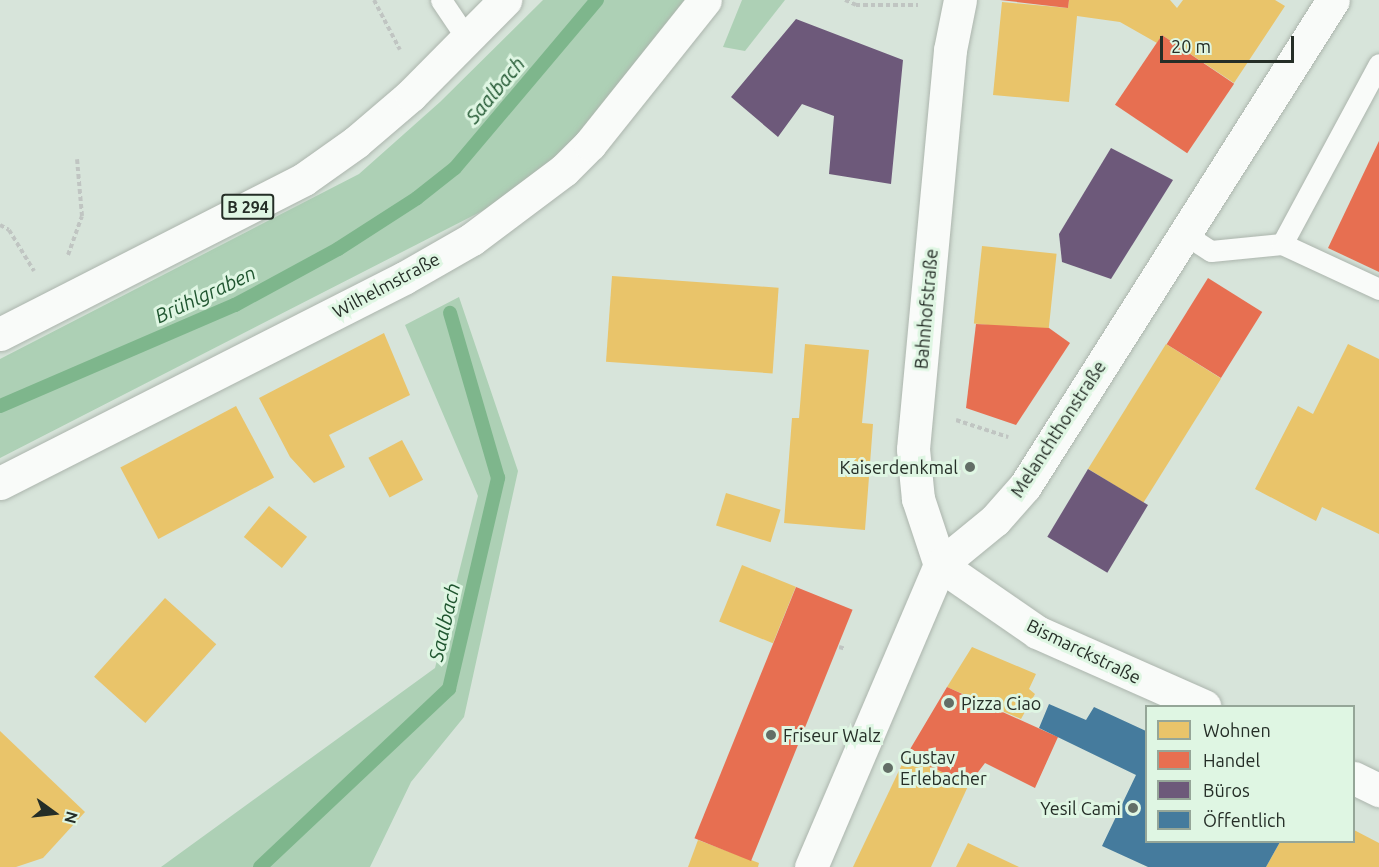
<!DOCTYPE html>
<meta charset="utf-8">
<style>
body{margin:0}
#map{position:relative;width:1379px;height:867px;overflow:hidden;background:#d7e4da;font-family:Ubuntu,sans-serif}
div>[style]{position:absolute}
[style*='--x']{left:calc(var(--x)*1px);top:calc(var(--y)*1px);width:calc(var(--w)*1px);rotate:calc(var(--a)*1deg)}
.green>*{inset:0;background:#add0b5}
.homes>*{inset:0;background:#e9c46a;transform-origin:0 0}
.shops>*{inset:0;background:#e76f51;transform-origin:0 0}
.offices>*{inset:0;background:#6d597a;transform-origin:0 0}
.public>*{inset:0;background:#457b9d}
.stream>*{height:14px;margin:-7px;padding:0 7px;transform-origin:7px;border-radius:7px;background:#7eb68c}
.path>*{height:4px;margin-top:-2px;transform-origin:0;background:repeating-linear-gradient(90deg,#c0c5c2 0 4.5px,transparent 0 7.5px)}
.roads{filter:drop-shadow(0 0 2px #acb5ad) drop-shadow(0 0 2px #acb5ad)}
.lane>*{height:21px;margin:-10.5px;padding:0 10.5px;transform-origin:10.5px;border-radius:10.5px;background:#f9fbf9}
.street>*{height:33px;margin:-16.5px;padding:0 16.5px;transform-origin:16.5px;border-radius:16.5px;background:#f9fbf9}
.primary>*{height:33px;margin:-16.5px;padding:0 16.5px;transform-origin:16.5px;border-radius:16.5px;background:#f9fbf9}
.dots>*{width:16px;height:16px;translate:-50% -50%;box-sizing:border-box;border:3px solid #dff6e3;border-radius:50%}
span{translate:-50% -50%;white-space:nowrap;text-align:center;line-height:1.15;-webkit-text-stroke:6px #dff6e3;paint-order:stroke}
.shield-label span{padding:2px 4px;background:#dff6e3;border:2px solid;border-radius:4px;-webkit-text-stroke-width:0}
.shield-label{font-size:16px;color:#252e27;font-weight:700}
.street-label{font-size:18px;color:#252e27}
.poi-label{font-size:18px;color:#252e27}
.right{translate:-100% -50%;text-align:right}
.left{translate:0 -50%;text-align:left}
.water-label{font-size:20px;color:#1f552f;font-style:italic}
.legend{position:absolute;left:1145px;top:705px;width:210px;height:138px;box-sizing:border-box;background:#dff6e3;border:2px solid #95a698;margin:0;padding:8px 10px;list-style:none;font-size:18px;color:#252e27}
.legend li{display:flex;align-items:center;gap:12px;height:30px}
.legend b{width:30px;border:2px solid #95a698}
.north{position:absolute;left:24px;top:783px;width:60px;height:60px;-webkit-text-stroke:4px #dff6e3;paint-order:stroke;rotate:105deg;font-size:16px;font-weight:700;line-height:24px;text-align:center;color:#252e27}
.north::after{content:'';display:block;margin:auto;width:21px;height:27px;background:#252e27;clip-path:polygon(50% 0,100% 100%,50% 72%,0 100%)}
.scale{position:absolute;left:1160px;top:36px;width:134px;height:27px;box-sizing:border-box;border:3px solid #252e27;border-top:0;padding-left:8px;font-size:18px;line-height:21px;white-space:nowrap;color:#252e27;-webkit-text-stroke:4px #dff6e3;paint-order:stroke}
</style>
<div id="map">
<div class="green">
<div style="clip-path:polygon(543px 0,685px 0,609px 101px,553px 164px,486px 209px,0 458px,0 359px,359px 174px,440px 102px)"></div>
<div style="clip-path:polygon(742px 0,785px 0,745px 51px,723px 47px)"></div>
<div style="clip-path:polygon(459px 297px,518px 471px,464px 717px,411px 782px,370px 867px,161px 867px,435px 668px,478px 496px,405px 325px)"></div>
</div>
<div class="homes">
<div style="clip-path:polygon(1069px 0,1170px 0,1177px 8px,1183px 0,1275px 0,1285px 6px,1234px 83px,1162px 35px,1157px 43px,1120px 22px,1077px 16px,1069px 102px,993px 95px,1002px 2px,1068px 8px)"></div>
<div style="left:982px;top:246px;width:75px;height:78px;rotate:6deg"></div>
<div style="left:612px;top:276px;width:167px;height:86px;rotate:4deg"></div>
<div style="clip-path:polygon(384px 333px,410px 395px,329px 435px,345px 467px,314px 483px,290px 457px,259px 398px)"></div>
<div style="clip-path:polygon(805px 344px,869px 350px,862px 423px,873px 424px,865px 530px,784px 523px,792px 418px,799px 418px)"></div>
<div style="left:1166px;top:344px;width:65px;height:147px;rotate:32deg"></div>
<div style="clip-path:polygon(1348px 344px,1379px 359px,1379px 534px,1322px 507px,1316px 521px,1255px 489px,1298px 406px,1313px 414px)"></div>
<div style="left:236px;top:406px;width:81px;height:131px;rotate:62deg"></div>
<div style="left:402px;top:440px;width:45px;height:38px;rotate:62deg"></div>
<div style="left:726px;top:493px;width:57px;height:34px;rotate:17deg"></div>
<div style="left:269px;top:506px;width:49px;height:40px;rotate:39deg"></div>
<div style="left:742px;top:565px;width:58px;height:61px;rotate:22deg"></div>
<div style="left:165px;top:598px;width:69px;height:106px;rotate:42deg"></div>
<div style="clip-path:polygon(972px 647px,1036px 674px,1029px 689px,1035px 694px,1021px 719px,947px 687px)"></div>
<div style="clip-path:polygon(0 731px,85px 812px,43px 858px,16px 867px,0 867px)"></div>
<div style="clip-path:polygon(906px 756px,969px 784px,931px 867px,853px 867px)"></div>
<div style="clip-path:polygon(1354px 830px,1379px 843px,1379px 867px,1266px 867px,1280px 842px,1354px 842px)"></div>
<div style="clip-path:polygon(698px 840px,759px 863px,758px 867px,688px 867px)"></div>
<div style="clip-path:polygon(968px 843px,1019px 867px,956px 867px)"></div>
</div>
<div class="shops">
<div style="clip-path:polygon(1000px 0,1069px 0,1068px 8px)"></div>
<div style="left:1162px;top:35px;width:87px;height:84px;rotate:34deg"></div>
<div style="clip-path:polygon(1379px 141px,1379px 272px,1328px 248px)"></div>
<div style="left:1208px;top:278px;width:64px;height:78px;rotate:32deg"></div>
<div style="clip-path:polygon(976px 324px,1049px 328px,1070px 343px,1016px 425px,966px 408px)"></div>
<div style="left:796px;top:587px;width:61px;height:271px;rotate:22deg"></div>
<div style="clip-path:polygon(947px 687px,1058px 737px,1035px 788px,985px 763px,969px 784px,906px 756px)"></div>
</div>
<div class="offices">
<div style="clip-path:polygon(796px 19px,903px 60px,891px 184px,829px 174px,834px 116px,802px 104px,778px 137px,731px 97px)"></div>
<div style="clip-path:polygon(1111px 148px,1173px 180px,1111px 279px,1062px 262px,1059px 234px)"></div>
<div style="left:1088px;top:469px;width:70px;height:79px;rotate:31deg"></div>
</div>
<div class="public">
<div style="clip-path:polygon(1049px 704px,1086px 720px,1094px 707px,1146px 731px,1146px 842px,1280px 842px,1266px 867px,1148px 867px,1102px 846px,1136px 775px,1039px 728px)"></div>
</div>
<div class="stream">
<div style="--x:0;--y:406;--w:256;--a:-23.3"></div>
<div style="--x:235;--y:305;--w:117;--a:-28.5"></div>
<div style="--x:338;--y:249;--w:94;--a:-32.8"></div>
<div style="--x:417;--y:198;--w:48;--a:-38.3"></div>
<div style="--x:455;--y:168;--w:220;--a:-49.8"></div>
<div style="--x:260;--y:867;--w:260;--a:-43.3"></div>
<div style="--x:449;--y:689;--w:217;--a:-76.9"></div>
<div style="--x:498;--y:478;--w:172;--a:-106.2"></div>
</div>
<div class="path">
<div style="--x:374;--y:0;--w:56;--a:62.5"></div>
<div style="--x:845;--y:0;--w:12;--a:24"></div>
<div style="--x:856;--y:5;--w:62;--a:0"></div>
<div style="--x:0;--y:225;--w:10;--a:29"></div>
<div style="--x:9;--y:230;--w:48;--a:58.6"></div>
<div style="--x:68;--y:255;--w:41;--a:-70.3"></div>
<div style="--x:82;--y:216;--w:57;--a:-95"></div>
<div style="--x:956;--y:420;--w:55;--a:18.1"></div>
<div style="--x:839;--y:647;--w:7;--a:16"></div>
</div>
<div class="roads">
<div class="lane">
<div style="--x:441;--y:0;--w:45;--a:56"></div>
<div style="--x:1183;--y:233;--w:33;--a:33"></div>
<div style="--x:1211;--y:251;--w:71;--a:-5.6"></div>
<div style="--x:1282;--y:244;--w:204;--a:-61.7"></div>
<div style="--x:1282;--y:244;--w:107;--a:24.9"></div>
</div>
<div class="street">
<div style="--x:940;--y:565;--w:70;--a:-108.4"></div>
<div style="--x:918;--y:499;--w:50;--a:-95.7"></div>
<div style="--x:913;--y:449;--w:401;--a:-84.7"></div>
<div style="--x:950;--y:50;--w:51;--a:-78.7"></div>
<div style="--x:940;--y:565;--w:118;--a:34.6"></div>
<div style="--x:1037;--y:632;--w:183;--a:23.9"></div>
<div style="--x:1354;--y:778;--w:28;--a:26"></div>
<div style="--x:811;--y:867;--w:328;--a:-66.9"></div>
<div style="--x:940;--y:565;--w:71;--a:-39.3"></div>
<div style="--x:995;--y:520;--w:45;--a:-48.6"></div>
<div style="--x:1025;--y:486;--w:575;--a:-57.64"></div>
</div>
<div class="primary">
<div style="--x:0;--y:334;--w:341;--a:-27"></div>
<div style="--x:304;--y:179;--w:64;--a:-35.4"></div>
<div style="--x:356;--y:142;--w:72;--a:-40.5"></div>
<div style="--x:411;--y:95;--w:134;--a:-45.3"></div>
<div style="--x:0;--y:483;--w:453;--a:-26.9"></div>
<div style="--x:404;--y:278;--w:78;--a:-29.8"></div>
<div style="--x:472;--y:239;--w:115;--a:-36.9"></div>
<div style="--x:564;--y:170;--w:37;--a:-45"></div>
<div style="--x:590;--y:144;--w:184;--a:-51.4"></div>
</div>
</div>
<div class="dots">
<div style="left:970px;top:467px;background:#636e66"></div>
<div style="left:949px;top:703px;background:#636e66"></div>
<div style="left:771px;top:735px;background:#636e66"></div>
<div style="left:888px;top:768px;background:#636e66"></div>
<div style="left:1133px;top:808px;background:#636e66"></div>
</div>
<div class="shield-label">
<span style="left:248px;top:207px">B 294</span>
</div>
<div class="street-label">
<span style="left:386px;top:285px;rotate:-28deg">Wilhelmstraße</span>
<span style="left:926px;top:309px;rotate:-85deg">Bahnhofstraße</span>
<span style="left:1058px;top:429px;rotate:-57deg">Melanchthonstraße</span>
<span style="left:1084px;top:651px;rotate:26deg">Bismarckstraße</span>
</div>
<div class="poi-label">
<span class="right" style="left:958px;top:467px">Kaiserdenkmal</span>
<span class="left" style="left:961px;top:703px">Pizza Ciao</span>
<span class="left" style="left:783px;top:735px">Friseur Walz</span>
<span class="left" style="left:900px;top:768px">Gustav<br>Erlebacher</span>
<span class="right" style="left:1121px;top:808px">Yesil Cami</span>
</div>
<div class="water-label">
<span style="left:495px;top:90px;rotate:-50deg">Saalbach</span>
<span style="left:205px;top:294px;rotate:-25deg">Brühlgraben</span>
<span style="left:444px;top:622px;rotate:-77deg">Saalbach</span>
</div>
<ul class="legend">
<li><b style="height:16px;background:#e9c46a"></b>Wohnen</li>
<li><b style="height:16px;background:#e76f51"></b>Handel</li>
<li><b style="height:16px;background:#6d597a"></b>Büros</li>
<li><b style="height:16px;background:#457b9d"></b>Öffentlich</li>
</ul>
<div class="north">N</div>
<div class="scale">20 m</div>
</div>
